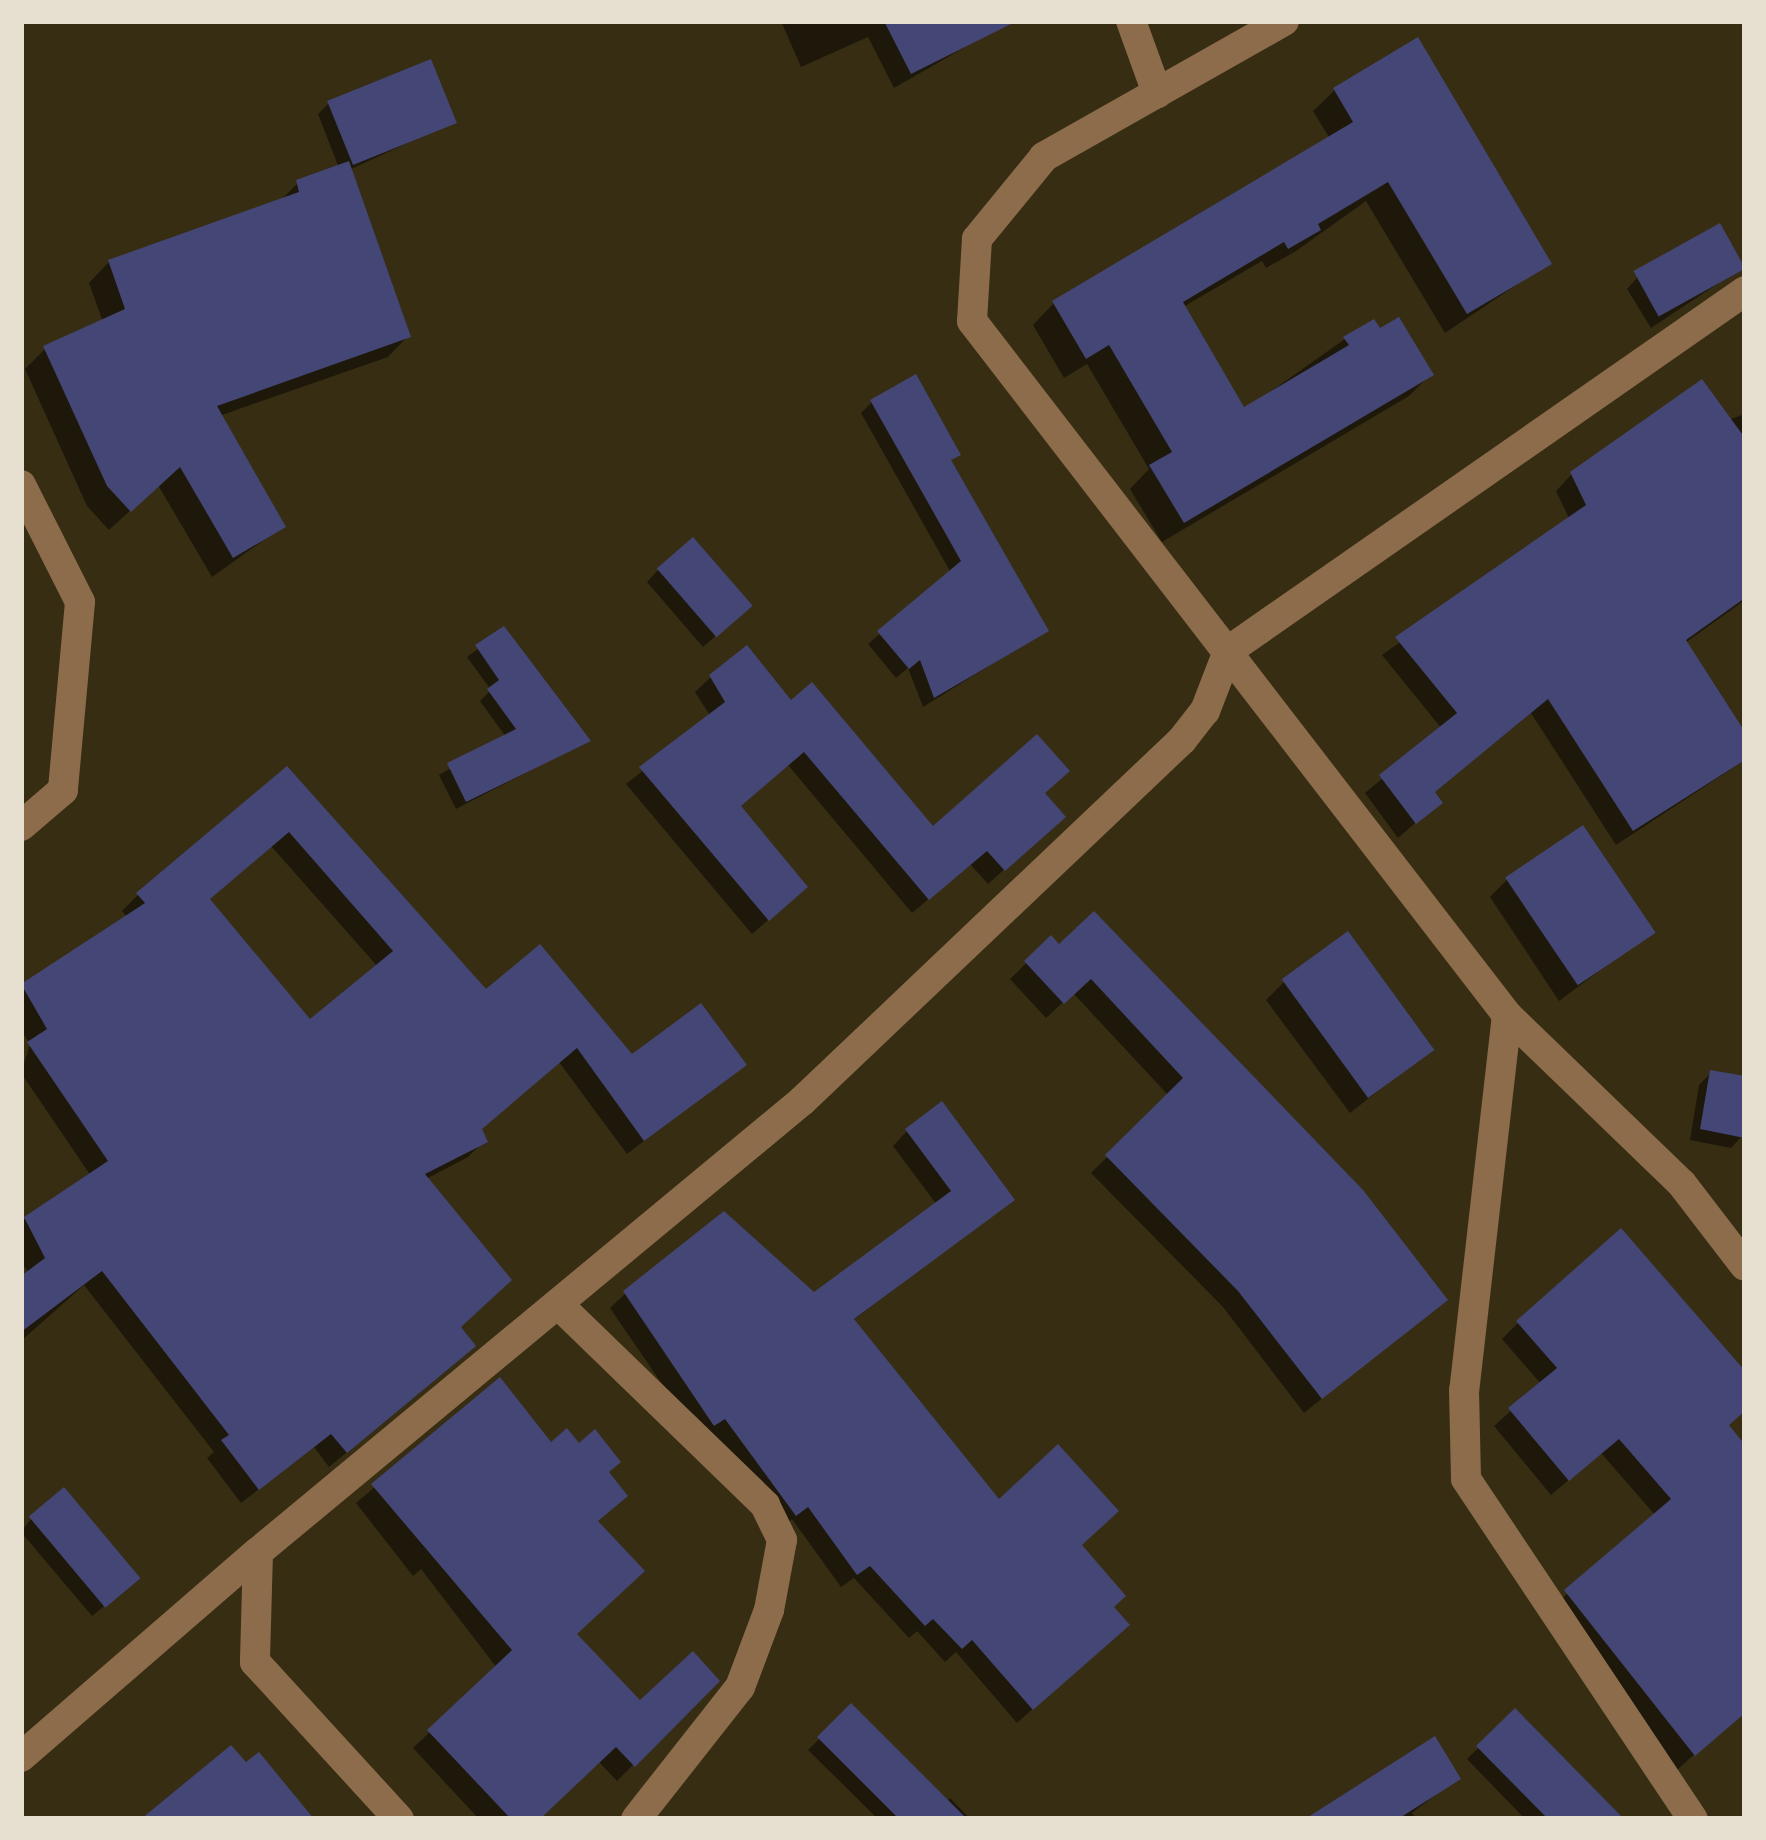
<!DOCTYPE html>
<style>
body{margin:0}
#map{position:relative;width:1766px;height:1840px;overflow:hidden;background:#372d13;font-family:"Fira Sans Condensed",sans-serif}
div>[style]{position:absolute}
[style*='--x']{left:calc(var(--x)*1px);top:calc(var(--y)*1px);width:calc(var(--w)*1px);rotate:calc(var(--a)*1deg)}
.shadow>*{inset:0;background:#0007}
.building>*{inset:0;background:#444676;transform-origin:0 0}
.minor>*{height:30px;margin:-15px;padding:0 15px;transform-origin:15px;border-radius:15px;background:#8d6c4b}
span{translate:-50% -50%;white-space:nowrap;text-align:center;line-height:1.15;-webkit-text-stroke:10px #1b160b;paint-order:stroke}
.frame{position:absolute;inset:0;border:24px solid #e7e0d1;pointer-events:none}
</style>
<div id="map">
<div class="shadow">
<div style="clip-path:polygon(781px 21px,997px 21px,1000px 27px,894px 88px,868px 37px,801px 67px)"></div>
<div style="clip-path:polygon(1335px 90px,1549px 263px,1445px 333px,1366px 201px,1296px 251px,1266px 268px,1262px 261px,1183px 307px,1243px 411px,1345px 339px,1430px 375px,1409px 396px,1162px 542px,1130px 489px,1149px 469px,1087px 364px,1064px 378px,1033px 325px,1054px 303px,1330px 139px,1313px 111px)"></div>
<div style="clip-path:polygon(329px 103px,453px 122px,349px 170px,408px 336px,388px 357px,219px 416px,282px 527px,212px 577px,158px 485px,109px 530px,87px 506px,25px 369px,45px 349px,103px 322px,89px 283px,109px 262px,278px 203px,298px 183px,339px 168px,318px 114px)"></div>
<div style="clip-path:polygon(1737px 271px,1651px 328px,1627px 289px,1638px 277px)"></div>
<div style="clip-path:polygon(872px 402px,957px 454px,949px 462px,1045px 631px,923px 707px,908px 668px,896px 678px,868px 644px,951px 573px,861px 413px)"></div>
<div style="clip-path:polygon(1745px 414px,1745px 600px,1685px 643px,1745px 737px,1745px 760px,1616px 845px,1531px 713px,1432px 793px,1439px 802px,1398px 838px,1365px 793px,1442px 729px,1382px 655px,1570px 520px,1556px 491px,1572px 474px)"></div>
<div style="clip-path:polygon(658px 570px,737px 617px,703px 647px,647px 582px)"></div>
<div style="clip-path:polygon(504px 630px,587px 741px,456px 809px,439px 775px,506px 737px,480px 701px,491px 690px,467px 657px)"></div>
<div style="clip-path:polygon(711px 677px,790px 704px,933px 830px,1042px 794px,1047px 831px,988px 884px,970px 864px,912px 913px,788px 765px,738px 808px,789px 902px,752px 934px,626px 784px,711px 717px,695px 692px)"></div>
<div style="clip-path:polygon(evenodd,287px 770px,486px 993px,631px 1058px,743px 1065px,627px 1154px,559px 1062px,479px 1130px,484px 1141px,468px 1157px,426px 1179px,458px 1328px,456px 1362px,329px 1467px,314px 1447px,241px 1503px,207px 1458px,214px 1452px,84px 1285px,21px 1341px,21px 1279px,29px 1273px,21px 1262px,21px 1222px,91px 1176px,21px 1073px,30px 1044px,21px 1030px,21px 988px,128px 918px,122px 911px,138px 895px,287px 770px,271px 846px,378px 967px,310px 1023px,207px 900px,271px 846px)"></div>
<div style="clip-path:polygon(1507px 880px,1651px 932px,1559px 1001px,1490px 897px)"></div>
<div style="clip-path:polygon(1051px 939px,1444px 1300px,1304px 1413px,1223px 1307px,1091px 1173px,1169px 1096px,1073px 993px,1046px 1018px,1010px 979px)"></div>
<div style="clip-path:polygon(1284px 982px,1431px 1049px,1350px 1113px,1266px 1000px)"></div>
<div style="clip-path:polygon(1711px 1073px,1745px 1080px,1742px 1136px,1731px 1148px,1690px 1140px,1699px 1085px)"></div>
<div style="clip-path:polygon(907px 1131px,1011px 1200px,852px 1321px,998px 1504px,1078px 1545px,1110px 1608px,1111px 1639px,1017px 1723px,956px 1652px,945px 1662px,917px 1631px,909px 1638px,854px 1578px,841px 1587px,792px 1519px,780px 1528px,699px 1438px,610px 1308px,625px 1294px,814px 1296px,937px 1205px,893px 1146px)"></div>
<div style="clip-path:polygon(1518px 1323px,1745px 1375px,1745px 1409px,1726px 1426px,1745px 1449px,1745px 1708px,1677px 1770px,1550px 1609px,1656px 1516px,1601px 1453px,1551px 1495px,1494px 1426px,1541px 1384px,1502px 1339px)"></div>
<div style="clip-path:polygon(499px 1381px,550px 1446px,606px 1474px,574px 1634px,640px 1704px,716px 1681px,617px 1781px,598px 1761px,537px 1819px,479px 1819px,413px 1748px,497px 1668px,421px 1569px,413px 1576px,356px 1503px)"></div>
<div style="clip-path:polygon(31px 1519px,125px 1589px,92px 1616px,21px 1532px)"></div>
<div style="clip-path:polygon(851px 1708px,946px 1802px,950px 1798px,970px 1819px,878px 1819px,808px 1750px)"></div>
<div style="clip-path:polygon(1515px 1712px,1613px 1819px,1525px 1819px,1467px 1759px)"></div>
<div style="clip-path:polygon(1458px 1778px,1412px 1813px,1416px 1819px,1330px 1819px)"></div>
</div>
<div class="building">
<div style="clip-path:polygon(884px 21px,1017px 21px,911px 74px)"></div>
<div style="clip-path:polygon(1418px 37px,1552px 264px,1467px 314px,1388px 182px,1318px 224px,1321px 230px,1288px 249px,1284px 242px,1183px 302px,1244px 407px,1349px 345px,1343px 337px,1374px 319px,1380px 328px,1399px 317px,1434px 375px,1184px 523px,1149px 465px,1172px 452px,1109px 345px,1086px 359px,1052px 301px,1353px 122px,1333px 88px)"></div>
<div style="left:431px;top:59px;width:69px;height:112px;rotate:68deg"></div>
<div style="clip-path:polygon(349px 161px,411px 337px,217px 406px,286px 527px,233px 558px,180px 467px,131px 512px,107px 486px,43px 346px,125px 309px,108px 260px,299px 192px,296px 180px)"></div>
<div style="left:1720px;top:223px;width:52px;height:99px;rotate:61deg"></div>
<div style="clip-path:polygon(916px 374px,961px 455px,951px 460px,1049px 631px,934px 698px,920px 660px,909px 669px,877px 631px,961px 561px,870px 400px)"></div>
<div style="clip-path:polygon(1702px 379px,1745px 438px,1745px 598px,1686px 640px,1745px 732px,1745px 760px,1633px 831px,1548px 699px,1435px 792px,1443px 803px,1416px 824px,1379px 775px,1457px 713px,1395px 637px,1586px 505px,1570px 472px)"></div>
<div style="left:693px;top:537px;width:91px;height:48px;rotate:49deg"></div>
<div style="clip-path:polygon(504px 626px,591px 741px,466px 802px,447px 763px,516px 729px,487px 689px,499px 680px,475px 645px)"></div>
<div style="clip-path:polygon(747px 645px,791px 700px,812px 682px,933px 826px,1037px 734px,1070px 771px,1045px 793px,1066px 817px,1005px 871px,987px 851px,929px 900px,804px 752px,741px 806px,808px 887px,769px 921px,639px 767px,725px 702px,709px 675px)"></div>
<div style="clip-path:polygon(evenodd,287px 766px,486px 989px,540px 944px,632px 1054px,701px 1003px,747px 1065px,644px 1141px,577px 1048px,482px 1129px,488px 1142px,425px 1174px,512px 1280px,461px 1327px,476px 1346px,347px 1453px,331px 1434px,259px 1490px,221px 1440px,229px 1435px,102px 1271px,21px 1332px,21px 1276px,45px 1258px,24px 1217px,108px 1161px,27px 1042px,47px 1029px,21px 984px,145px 903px,136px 893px,287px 766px,289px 832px,393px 951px,310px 1019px,210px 899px,289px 832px)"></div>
<div style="left:1583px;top:825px;width:130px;height:94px;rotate:56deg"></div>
<div style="clip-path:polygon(1094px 911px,1363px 1190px,1448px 1300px,1322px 1399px,1238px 1291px,1105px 1155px,1183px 1078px,1091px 979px,1064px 1004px,1024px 961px,1051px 935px,1059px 944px)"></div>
<div style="left:1348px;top:931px;width:147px;height:82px;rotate:54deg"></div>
<div style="clip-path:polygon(1710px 1070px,1745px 1076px,1745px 1138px,1700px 1129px)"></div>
<div style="clip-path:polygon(942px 1101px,1015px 1200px,854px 1319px,999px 1499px,1058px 1444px,1119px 1511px,1082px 1545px,1126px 1596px,1114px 1607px,1130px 1625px,1033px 1710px,972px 1640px,962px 1649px,933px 1619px,925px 1626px,870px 1566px,857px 1575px,808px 1507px,796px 1516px,725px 1419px,714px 1426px,623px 1291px,724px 1211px,814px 1292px,951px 1191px,905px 1129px)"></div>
<div style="clip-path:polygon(1621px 1228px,1745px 1371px,1745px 1411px,1729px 1425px,1745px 1445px,1745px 1713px,1695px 1756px,1564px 1590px,1671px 1499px,1619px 1439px,1569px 1481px,1508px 1408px,1557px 1368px,1516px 1321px)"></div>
<div style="clip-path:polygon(500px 1377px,551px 1442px,567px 1428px,579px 1443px,595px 1429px,621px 1462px,609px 1472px,628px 1496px,598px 1521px,645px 1571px,577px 1634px,640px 1700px,693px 1651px,720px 1681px,635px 1767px,616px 1747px,540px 1819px,511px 1819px,427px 1730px,512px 1650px,371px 1484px)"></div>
<div style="left:64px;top:1487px;width:119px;height:46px;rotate:50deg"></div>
<div style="clip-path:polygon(851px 1703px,967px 1819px,899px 1819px,817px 1737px)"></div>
<div style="clip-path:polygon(1515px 1708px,1624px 1819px,1548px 1819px,1476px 1746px)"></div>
<div style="clip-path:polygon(1435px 1736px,1461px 1779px,1398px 1819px,1305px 1819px)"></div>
<div style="clip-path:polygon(231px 1745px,246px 1762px,259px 1752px,314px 1819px,141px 1819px)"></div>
</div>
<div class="minor">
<div style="--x:1131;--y:21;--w:77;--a:70.1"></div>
<div style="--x:1284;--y:21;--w:276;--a:150.5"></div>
<div style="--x:1044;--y:157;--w:106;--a:129.3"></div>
<div style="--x:977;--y:239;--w:82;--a:93.5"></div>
<div style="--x:972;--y:321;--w:876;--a:52.37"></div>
<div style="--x:1507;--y:1015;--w:243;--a:44"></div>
<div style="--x:1682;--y:1184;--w:103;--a:52.5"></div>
<div style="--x:21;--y:485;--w:131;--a:63.2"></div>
<div style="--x:80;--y:602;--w:189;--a:95.2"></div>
<div style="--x:63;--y:790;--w:55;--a:139.4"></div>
<div style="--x:1507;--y:1015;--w:377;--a:96.5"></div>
<div style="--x:1464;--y:1390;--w:89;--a:88.7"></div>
<div style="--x:1466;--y:1479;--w:409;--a:56.3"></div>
<div style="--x:562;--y:1308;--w:283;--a:44.1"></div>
<div style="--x:765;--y:1505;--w:39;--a:64"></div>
<div style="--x:782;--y:1540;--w:71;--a:100.5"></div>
<div style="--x:769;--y:1610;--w:82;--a:110.6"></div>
<div style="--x:740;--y:1687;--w:168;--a:128.2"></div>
<div style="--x:258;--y:1552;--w:707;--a:-39.66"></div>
<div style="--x:802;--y:1101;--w:524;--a:-43.53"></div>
<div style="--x:1182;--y:740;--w:37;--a:-52"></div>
<div style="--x:1205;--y:711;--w:64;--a:-69"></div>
<div style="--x:1228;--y:651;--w:630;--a:-34.85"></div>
<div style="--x:21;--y:1757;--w:313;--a:-40.9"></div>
<div style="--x:258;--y:1552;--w:110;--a:91.6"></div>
<div style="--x:255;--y:1662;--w:213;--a:47.5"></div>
</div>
<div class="frame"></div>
</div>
